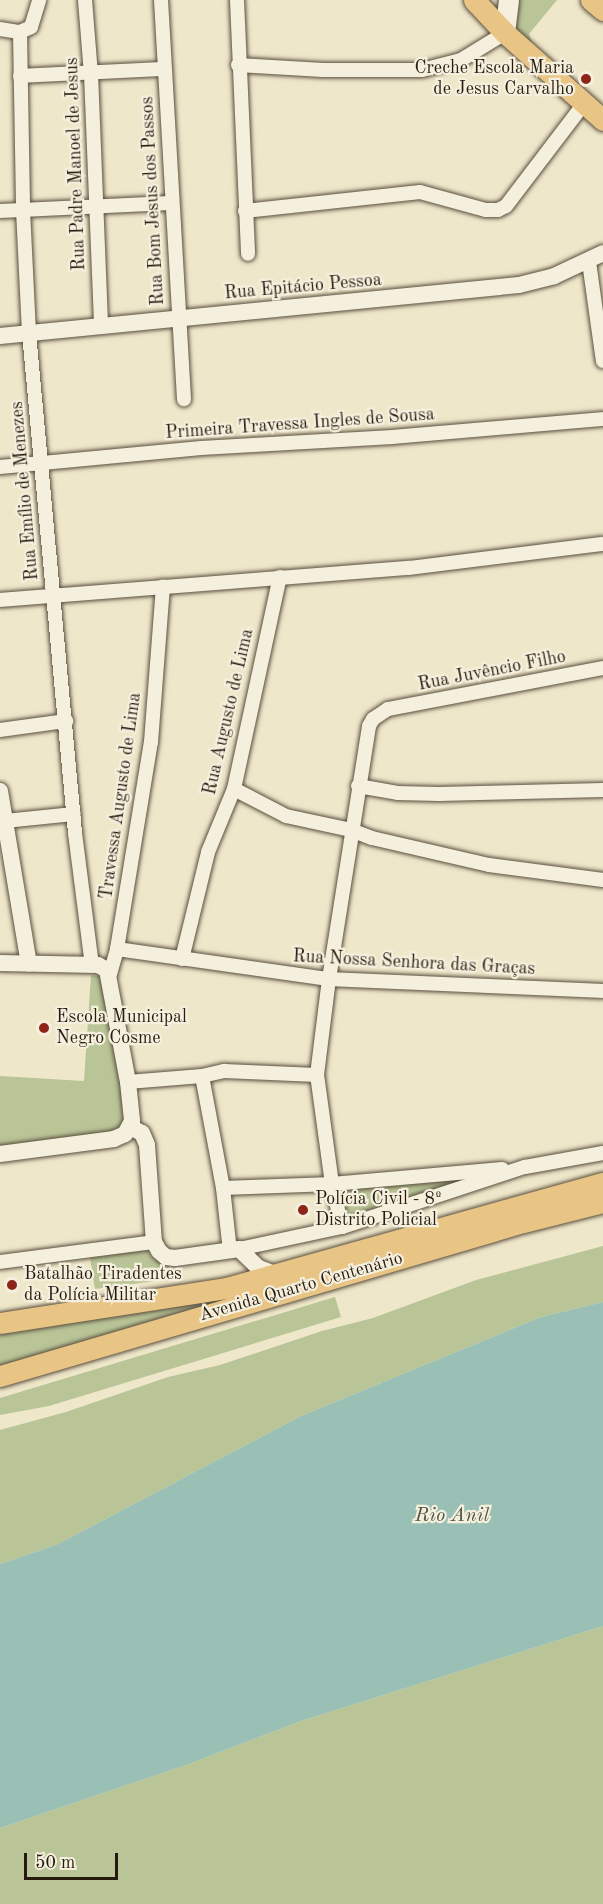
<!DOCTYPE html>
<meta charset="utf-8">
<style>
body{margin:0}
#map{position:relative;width:603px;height:1904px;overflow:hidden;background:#efe7ca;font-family:"Old Standard TT",serif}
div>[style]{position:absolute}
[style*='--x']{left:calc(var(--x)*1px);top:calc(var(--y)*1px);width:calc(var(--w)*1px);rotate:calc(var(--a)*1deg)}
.green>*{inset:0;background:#b9c597}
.water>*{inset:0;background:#9ac0b6}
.roads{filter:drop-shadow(0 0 2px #594e3e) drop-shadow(0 0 2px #594e3e)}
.minor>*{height:14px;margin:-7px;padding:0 7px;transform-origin:7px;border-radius:7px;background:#f5efdd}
.tertiary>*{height:16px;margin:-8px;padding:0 8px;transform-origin:8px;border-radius:8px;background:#f5efdd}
.secondary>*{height:20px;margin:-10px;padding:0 10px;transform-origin:10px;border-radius:10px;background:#f5efdd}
.primary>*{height:21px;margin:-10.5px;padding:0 10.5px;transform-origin:10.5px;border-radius:10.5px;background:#e8c485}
.dots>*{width:16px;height:16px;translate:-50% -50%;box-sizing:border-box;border:3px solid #f5efdd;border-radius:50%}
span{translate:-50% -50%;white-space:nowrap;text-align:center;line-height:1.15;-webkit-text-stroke:4.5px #f5efdd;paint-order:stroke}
.poi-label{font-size:18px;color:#271b0f}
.right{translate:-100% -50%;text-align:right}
.left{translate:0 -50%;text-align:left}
.street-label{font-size:18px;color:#271b0f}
.water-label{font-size:20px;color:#4f5549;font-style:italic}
.scale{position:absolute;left:24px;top:1853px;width:94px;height:27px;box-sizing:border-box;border:3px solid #271b0f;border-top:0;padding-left:8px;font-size:18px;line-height:21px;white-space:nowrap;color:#271b0f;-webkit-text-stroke:4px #f5efdd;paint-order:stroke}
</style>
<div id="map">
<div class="green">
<div style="clip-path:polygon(514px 0,557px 0,529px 34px,535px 51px,518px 35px,514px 25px)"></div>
<div style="clip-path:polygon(91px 975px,102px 977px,120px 1065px,125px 1120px,116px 1130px,109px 1133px,0 1148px,0 1076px,84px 1081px)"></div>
<div style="clip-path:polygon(477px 1177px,353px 1217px,346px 1209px,342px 1188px)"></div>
<div style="clip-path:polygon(603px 1246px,603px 1302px,541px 1317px,301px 1416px,58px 1544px,0 1564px,0 1430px,66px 1412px,168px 1377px,220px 1365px,322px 1331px,373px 1318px,476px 1280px)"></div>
<div style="clip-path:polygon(146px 1250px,155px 1260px,168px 1263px,170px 1279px,95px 1289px,90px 1257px)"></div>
<div style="clip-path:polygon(335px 1297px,341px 1317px,49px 1406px,0 1415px,0 1398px)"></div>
<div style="clip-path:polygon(215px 1298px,212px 1306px,0 1367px,0 1331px)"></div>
<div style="clip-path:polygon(603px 1626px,603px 1904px,0 1904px,0 1828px,189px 1764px,301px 1721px)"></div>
</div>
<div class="water">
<div style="clip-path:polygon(603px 1302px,603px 1626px,301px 1721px,189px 1764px,0 1828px,0 1564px,58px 1544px,301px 1416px,541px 1317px)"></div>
</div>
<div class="roads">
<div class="minor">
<div style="--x:85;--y:0;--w:74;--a:85.4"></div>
<div style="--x:91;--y:74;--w:252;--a:87.7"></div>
<div style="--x:161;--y:0;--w:400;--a:86.7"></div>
<div style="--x:237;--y:0;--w:254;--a:87.5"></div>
<div style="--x:0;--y:29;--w:20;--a:9"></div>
<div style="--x:20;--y:32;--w:12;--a:-24"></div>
<div style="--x:31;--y:27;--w:28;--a:-73"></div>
<div style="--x:20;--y:32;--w:178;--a:89"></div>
<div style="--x:23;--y:210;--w:123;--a:87.2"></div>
<div style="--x:29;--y:333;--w:502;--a:84.74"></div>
<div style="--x:75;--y:833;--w:133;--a:82.7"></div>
<div style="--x:238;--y:65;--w:85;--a:3.4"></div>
<div style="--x:323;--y:70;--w:99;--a:0"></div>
<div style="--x:422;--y:70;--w:40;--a:-14.4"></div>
<div style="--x:461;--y:60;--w:52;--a:-31.5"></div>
<div style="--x:20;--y:76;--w:145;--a:-2.8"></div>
<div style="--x:0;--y:211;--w:170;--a:-2.7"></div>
<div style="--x:245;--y:211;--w:176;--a:-6.2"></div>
<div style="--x:420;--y:192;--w:68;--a:15.3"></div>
<div style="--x:486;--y:210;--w:12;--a:0"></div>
<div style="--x:498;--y:210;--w:9;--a:-27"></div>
<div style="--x:506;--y:206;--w:127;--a:-52.7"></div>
<div style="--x:589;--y:262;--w:100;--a:82"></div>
<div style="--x:0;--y:467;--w:202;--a:-5.4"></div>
<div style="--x:201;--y:448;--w:192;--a:-3.3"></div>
<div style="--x:393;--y:437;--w:211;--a:-4.9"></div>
<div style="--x:0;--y:600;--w:410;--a:-4.5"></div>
<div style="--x:409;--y:568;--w:195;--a:-7.1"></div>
<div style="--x:0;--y:730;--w:67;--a:-7.8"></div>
<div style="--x:358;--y:786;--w:40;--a:10"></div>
<div style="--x:397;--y:793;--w:42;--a:1.4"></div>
<div style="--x:439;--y:794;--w:164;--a:-1.4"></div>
<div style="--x:234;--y:789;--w:59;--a:27.4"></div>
<div style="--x:286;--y:816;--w:66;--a:12.2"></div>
<div style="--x:351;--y:830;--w:22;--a:21"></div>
<div style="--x:372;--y:838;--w:120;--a:13"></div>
<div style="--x:489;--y:865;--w:115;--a:7.5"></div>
<div style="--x:5;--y:821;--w:69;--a:-5.8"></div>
<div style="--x:117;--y:949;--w:214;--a:8.1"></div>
<div style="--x:329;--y:979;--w:274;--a:2.5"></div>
<div style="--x:182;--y:959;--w:110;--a:-76.3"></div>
<div style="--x:208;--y:852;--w:68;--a:-67.6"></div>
<div style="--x:234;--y:789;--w:217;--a:-77.8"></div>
<div style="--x:110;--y:974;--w:26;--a:-74"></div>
<div style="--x:117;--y:949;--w:210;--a:-80.7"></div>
<div style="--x:151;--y:742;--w:156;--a:-85.6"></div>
<div style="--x:202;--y:1076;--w:114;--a:79.4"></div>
<div style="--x:223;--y:1188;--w:63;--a:83.7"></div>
<div style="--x:128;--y:1082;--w:74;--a:-4.6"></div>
<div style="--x:202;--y:1076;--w:23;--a:-13"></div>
<div style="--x:224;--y:1071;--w:93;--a:2.5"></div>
<div style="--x:223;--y:1188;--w:109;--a:-2.1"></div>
<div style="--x:332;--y:1184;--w:171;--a:-5"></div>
<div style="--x:342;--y:1227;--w:44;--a:-103.1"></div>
<div style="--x:332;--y:1184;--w:110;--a:-97.8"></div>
<div style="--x:317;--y:1075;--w:97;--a:-82.9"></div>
<div style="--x:329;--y:979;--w:256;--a:-81"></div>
<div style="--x:369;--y:726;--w:8;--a:-60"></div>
<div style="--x:373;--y:719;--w:18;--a:-34"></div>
<div style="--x:388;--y:709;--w:219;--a:-10.8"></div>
<div style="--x:239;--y:1249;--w:105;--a:-12.1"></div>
<div style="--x:342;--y:1227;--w:193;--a:-18.2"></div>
<div style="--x:525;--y:1167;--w:79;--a:-10.2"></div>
<div style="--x:0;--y:1262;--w:155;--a:-7.4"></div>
</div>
<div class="tertiary">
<div style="--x:0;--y:336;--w:521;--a:-5.61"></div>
<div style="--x:519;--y:285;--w:36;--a:-14"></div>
<div style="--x:554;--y:276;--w:54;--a:-25.1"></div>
<div style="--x:0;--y:791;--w:175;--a:80.5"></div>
<div style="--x:0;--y:963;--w:98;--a:1.2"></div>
<div style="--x:98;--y:965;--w:10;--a:29"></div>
<div style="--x:107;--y:970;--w:114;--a:79.4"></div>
<div style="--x:128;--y:1082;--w:39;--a:84"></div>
<div style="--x:132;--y:1121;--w:15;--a:118"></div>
<div style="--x:125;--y:1134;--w:12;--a:156"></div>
<div style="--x:114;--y:1139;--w:115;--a:172.5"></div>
<div style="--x:130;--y:1127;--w:13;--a:27"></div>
<div style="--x:142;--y:1133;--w:13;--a:67"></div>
<div style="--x:147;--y:1145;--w:97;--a:85.9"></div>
<div style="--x:154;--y:1242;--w:10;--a:61"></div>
<div style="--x:159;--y:1251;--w:9;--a:41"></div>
<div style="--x:166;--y:1257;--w:9;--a:6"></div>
<div style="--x:175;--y:1258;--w:65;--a:-8"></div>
<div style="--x:239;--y:1249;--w:28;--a:44"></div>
<div style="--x:259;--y:1268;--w:19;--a:21"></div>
</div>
<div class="secondary">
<div style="--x:505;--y:33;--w:33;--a:-83"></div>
</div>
<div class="primary">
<div style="--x:474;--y:0;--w:45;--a:46.8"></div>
<div style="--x:505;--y:33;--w:131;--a:41.6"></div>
<div style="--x:591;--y:0;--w:16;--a:40"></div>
<div style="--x:0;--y:1323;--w:229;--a:-8.8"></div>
<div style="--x:226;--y:1288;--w:391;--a:-15.6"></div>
<div style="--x:0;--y:1376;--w:545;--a:-16.41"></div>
<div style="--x:523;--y:1222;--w:82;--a:-14"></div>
</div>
</div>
<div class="dots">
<div style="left:586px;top:79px;background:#8f2418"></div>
<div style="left:44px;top:1028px;background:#8f2418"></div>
<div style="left:303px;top:1210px;background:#8f2418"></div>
<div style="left:12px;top:1285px;background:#8f2418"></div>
</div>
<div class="poi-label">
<span class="right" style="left:574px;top:79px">Creche Escola Maria<br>de Jesus Carvalho</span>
<span class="left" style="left:56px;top:1028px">Escola Municipal<br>Negro Cosme</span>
<span class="left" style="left:315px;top:1210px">Polícia Civil - 8º<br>Distrito Policial</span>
<span class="left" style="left:24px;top:1285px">Batalhão Tiradentes<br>da Polícia Militar</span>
</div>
<div class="street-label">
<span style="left:76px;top:164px;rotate:-92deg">Rua Padre Manoel de Jesus</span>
<span style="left:153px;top:201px;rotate:-93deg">Rua Bom Jesus dos Passos</span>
<span style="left:303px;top:287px;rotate:-5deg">Rua Epitácio Pessoa</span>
<span style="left:300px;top:424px;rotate:-4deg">Primeira Travessa Ingles de Sousa</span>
<span style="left:25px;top:491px;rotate:-95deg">Rua Emílio de Menezes</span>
<span style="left:492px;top:671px;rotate:-11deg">Rua Juvêncio Filho</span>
<span style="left:229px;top:712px;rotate:-77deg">Rua Augusto de Lima</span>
<span style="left:121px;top:796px;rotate:-82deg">Travessa Augusto de Lima</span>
<span style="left:414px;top:963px;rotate:3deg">Rua Nossa Senhora das Graças</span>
<span style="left:301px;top:1287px;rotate:-16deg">Avenida Quarto Centenário</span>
</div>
<div class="water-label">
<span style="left:452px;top:1516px">Rio Anil</span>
</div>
<div class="scale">50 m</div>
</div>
